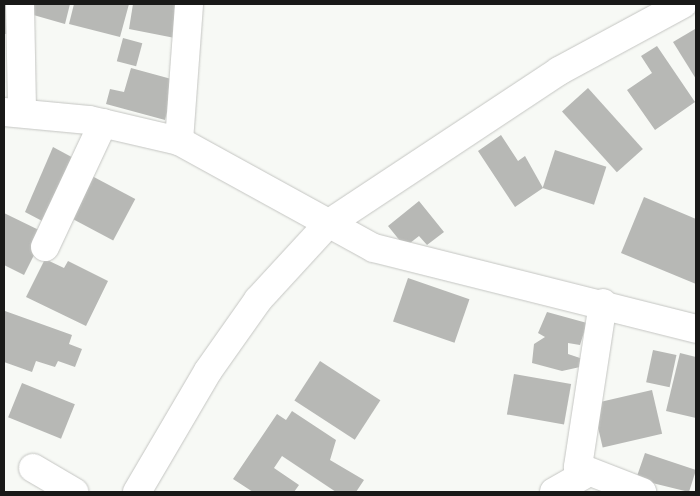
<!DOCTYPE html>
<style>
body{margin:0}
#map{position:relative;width:700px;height:496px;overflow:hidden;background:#f7f9f5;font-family:"Varela Round",sans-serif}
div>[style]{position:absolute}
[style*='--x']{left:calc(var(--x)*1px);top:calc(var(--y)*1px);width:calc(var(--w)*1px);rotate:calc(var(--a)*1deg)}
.building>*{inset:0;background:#b7b8b5;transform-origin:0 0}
.roads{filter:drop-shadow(0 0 1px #c4c5c2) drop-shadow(0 0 1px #c4c5c2)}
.street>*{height:28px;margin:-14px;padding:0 14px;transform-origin:14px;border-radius:14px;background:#fff}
span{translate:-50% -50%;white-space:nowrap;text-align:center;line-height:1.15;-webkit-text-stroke:4px #fff;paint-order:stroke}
.frame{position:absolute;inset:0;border:5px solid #191918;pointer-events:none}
</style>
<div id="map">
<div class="building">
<div style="left:4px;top:4px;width:4px;height:30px"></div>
<div style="clip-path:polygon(33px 4px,70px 4px,65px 24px,30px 14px)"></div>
<div style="clip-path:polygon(74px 4px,129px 4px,120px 37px,69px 24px)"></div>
<div style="clip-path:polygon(133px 4px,192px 4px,185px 40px,129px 29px)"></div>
<div style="clip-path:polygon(695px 29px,696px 32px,696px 79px,673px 42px)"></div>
<div style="left:123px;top:38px;width:20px;height:24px;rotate:15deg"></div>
<div style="clip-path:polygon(657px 46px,695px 102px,655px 130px,627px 90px,652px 73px,641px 56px)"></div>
<div style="clip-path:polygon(131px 68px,175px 80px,165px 120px,106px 104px,110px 89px,124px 92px)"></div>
<div style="left:588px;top:88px;width:82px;height:35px;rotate:48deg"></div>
<div style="clip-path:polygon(501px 135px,518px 161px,525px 156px,543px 188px,515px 207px,478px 151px)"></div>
<div style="clip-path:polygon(53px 147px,79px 161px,46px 223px,25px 212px)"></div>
<div style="left:555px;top:150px;width:54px;height:40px;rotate:18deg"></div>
<div style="left:92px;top:176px;width:49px;height:47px;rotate:28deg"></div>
<div style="clip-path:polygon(644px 197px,696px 219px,696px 284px,621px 253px)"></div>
<div style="clip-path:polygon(419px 201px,444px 232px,427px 245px,419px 236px,405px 247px,388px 226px)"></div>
<div style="clip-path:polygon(4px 213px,45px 233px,24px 275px,4px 265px)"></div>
<div style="clip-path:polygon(45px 259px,64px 268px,68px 261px,108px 281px,86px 326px,26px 297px)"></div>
<div style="left:408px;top:278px;width:65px;height:46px;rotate:19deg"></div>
<div style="clip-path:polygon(5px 311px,72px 335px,69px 344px,82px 349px,75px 367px,58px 361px,55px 367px,36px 361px,32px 372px,4px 362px)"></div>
<div style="clip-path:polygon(547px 312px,587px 323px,580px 345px,568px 343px,568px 354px,583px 359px,580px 367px,562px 371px,532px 363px,534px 344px,545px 337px,538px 333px)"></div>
<div style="left:653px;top:350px;width:24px;height:33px;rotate:12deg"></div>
<div style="clip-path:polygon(680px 353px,696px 357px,696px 418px,666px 411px)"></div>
<div style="left:320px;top:361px;width:72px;height:47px;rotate:33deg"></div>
<div style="left:514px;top:374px;width:58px;height:41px;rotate:10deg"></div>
<div style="left:22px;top:383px;width:57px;height:37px;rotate:22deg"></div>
<div style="left:652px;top:390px;width:45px;height:61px;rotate:77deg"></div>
<div style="clip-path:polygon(292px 411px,336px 440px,330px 460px,364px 480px,356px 492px,336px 492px,282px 456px,274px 468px,299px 485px,294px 492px,253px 492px,233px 479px,277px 414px,286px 420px)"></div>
<div style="clip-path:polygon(645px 453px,696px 470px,689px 492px,636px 479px)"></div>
</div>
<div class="roads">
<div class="street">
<div style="--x:20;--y:4;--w:108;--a:88.9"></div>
<div style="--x:4;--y:112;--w:85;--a:5.4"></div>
<div style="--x:89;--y:120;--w:92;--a:13.1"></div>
<div style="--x:179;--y:141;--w:222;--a:28.8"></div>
<div style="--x:374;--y:248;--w:332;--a:14.1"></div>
<div style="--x:179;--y:141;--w:137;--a:-85.8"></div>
<div style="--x:45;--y:247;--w:137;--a:-64.9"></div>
<div style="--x:603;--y:303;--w:166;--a:98.7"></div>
<div style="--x:578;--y:467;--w:69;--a:21.3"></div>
<div style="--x:33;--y:468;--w:48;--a:30.3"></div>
<div style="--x:137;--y:492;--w:140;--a:-59.6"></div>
<div style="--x:208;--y:371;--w:87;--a:-54.8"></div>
<div style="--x:258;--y:300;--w:103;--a:-47.4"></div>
<div style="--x:328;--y:224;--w:277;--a:-33.5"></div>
<div style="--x:559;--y:71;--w:141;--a:-28.4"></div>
<div style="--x:554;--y:492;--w:40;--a:-29.7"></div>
</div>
</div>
<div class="frame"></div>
</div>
